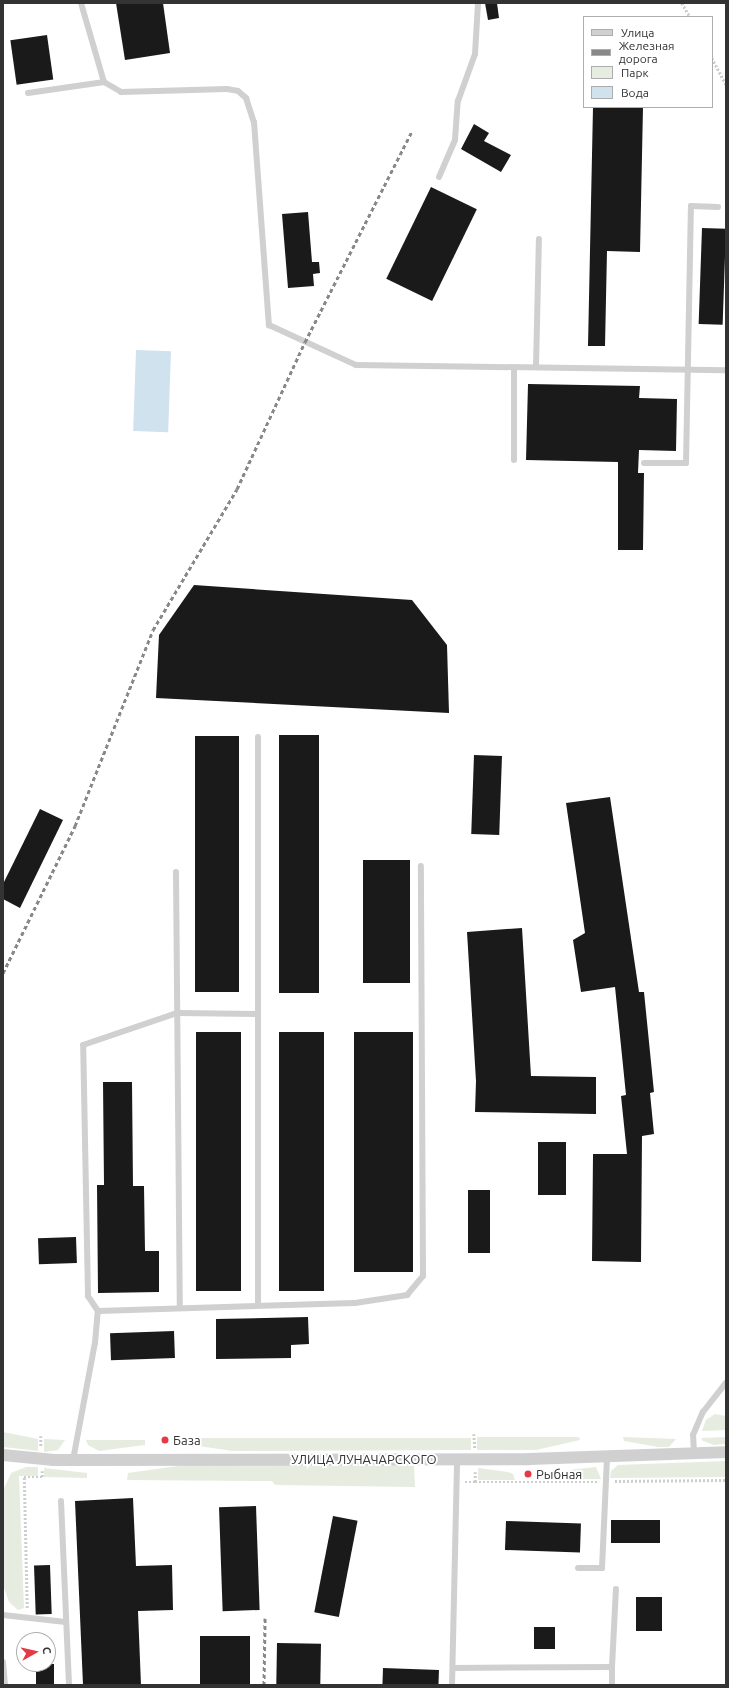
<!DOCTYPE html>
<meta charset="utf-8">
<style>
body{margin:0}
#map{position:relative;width:729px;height:1688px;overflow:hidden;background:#fff;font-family:Ubuntu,sans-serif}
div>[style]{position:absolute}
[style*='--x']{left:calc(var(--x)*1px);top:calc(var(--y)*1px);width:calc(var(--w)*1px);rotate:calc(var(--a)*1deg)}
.green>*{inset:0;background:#e6ecdf}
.water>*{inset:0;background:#cfe2ee;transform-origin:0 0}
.building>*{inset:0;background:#1a1a1a;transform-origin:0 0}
.path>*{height:2.5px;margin-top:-1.25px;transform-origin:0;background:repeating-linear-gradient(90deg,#cdcdcd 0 2px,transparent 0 4px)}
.service>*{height:6px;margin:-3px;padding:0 3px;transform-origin:3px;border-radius:3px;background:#d0d0d0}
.minor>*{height:12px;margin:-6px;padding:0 6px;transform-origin:6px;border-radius:6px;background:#d0d0d0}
.rail>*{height:3px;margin-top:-1.5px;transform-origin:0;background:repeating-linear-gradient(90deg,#888 0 4px,transparent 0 7px)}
.dots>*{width:11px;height:11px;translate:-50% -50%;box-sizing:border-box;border:2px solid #fff;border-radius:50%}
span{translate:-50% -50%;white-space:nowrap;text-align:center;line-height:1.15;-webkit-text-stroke:4px #fff;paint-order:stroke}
.poi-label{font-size:13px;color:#333}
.left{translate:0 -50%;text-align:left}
.street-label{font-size:13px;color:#333}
.frame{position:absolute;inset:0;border:4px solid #333;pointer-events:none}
.legend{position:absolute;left:583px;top:16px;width:130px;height:92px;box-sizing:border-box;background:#fff;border:1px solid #adadad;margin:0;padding:5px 7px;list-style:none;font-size:12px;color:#333}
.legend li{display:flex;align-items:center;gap:8px;height:20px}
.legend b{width:20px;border:1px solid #adadad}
.north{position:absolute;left:16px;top:1632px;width:40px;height:40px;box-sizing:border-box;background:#fff;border:1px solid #adadad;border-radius:50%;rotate:82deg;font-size:11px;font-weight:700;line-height:16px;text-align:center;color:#333}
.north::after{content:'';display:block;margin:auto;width:14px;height:18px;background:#e63946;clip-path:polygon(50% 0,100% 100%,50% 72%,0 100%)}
</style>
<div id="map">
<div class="green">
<div style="clip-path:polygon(715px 1414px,726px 1416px,726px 1430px,702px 1431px,706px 1420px)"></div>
<div style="clip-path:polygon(3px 1432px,38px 1439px,38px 1451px,3px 1447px)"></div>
<div style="clip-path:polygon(477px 1437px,579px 1437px,580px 1440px,536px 1450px,477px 1450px)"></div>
<div style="clip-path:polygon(623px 1437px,676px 1439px,669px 1447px,658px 1447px,624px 1441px)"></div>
<div style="clip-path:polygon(726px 1437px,726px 1444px,714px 1445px,703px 1441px,701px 1438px)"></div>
<div style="clip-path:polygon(185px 1438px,471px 1438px,471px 1450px,232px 1451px,186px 1444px)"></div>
<div style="clip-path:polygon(44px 1439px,65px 1440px,58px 1450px,44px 1452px)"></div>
<div style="clip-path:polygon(86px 1440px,145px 1440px,145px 1445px,99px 1451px,88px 1445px)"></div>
<div style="clip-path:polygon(726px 1461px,726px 1477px,610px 1478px,611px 1471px,618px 1465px)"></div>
<div style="clip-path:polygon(185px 1465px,414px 1465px,415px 1487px,275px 1485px,272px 1481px,127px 1480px,128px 1473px)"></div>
<div style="clip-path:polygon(26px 1467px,38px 1467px,38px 1476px,19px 1476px,24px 1608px,18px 1610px,9px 1602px,3px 1585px,3px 1491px,11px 1473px)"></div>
<div style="clip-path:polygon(596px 1467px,601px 1479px,551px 1479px,551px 1472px)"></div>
<div style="clip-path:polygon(44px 1468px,87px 1473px,87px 1478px,44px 1477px)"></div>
<div style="clip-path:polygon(478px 1468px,508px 1472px,513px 1474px,515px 1480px,478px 1480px)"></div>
</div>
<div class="water">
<div style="left:136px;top:350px;width:35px;height:81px;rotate:2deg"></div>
</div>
<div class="building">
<div style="clip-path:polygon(116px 3px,163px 3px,170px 53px,125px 60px)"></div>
<div style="clip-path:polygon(485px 3px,497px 3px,499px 18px,488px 20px)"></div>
<div style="left:47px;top:35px;width:45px;height:37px;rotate:82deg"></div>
<div style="clip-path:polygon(593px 107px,643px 107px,640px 252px,607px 251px,605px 346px,588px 346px)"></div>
<div style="clip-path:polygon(474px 124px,489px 133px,484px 141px,511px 155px,501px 172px,461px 149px)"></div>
<div style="left:431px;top:187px;width:51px;height:102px;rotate:26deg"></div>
<div style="clip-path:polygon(308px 212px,312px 262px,319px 262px,320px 273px,313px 274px,314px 286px,288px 288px,282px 214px)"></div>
<div style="left:702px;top:228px;width:24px;height:96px;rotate:2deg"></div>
<div style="clip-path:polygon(528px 384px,640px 386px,639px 398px,677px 399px,676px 451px,639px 450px,638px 473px,644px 473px,643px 550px,618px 550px,618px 462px,526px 460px)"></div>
<div style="clip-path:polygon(194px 585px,412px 600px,447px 645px,449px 713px,156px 698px,159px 635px)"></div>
<div style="left:279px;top:735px;width:40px;height:258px"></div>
<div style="left:239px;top:736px;width:256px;height:44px;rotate:90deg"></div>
<div style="left:474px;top:755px;width:28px;height:79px;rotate:2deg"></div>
<div style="clip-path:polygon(610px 797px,639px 992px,644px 992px,654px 1092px,650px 1093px,654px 1134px,642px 1136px,641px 1262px,592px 1261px,593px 1154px,627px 1154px,621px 1096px,626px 1095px,615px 987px,581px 992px,573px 940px,585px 933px,566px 803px)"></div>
<div style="clip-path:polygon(40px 809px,63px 820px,20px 908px,3px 899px,3px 884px)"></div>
<div style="left:363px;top:860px;width:47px;height:123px"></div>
<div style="clip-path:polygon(522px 928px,531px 1076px,596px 1077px,596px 1114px,475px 1112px,476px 1081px,467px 932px)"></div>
<div style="left:241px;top:1032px;width:259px;height:45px;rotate:90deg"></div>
<div style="left:279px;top:1032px;width:45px;height:259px"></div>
<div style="left:354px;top:1032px;width:59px;height:240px"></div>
<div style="clip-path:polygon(103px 1082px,132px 1082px,133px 1186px,144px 1186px,145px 1251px,159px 1251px,159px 1292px,98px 1293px,97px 1185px,104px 1185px)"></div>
<div style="left:538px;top:1142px;width:28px;height:53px"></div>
<div style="left:468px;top:1190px;width:22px;height:63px"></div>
<div style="left:76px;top:1237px;width:26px;height:38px;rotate:88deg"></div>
<div style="clip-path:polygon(308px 1317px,309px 1344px,291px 1345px,291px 1358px,216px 1359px,216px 1319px)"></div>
<div style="left:174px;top:1331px;width:27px;height:64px;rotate:88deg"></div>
<div style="clip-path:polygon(133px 1498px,136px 1566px,172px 1565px,173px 1610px,138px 1611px,141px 1685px,83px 1685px,75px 1501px)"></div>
<div style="left:256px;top:1506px;width:104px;height:37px;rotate:88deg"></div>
<div style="left:333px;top:1516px;width:25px;height:98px;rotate:11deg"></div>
<div style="left:611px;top:1520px;width:49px;height:23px"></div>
<div style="left:506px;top:1521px;width:75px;height:29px;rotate:2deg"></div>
<div style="left:50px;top:1565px;width:49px;height:16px;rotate:88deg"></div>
<div style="left:636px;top:1597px;width:26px;height:34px"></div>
<div style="left:534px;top:1627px;width:21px;height:22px"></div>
<div style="left:200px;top:1636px;width:50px;height:49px"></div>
<div style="left:277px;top:1643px;width:44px;height:42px;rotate:1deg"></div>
<div style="left:36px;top:1664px;width:18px;height:21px"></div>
<div style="left:383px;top:1668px;width:56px;height:17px;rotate:2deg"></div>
</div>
<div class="path">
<div style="--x:682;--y:3;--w:16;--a:60"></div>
<div style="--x:712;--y:58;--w:30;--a:62"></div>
<div style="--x:474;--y:1434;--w:14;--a:86"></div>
<div style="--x:41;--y:1436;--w:11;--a:90"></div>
<div style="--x:615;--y:1481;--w:111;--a:-0.5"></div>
<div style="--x:465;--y:1482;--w:10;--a:0"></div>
<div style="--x:475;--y:1482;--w:10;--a:-90"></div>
<div style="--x:475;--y:1482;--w:123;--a:0"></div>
<div style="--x:27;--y:1608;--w:131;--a:-91.3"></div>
<div style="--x:24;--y:1477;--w:18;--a:0"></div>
<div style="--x:42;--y:1477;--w:6;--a:-90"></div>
</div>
<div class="service">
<div style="--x:81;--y:3;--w:82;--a:73.8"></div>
<div style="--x:104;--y:82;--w:20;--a:30"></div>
<div style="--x:121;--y:92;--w:106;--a:-1.6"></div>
<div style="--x:227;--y:89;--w:11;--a:10"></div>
<div style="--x:238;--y:91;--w:11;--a:41"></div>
<div style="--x:246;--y:98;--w:25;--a:72"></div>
<div style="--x:254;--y:122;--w:204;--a:85.8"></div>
<div style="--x:269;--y:325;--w:96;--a:24.7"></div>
<div style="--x:356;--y:365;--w:370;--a:0.8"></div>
<div style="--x:28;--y:93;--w:77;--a:-8.2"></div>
<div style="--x:439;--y:177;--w:40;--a:-66.6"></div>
<div style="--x:455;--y:140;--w:39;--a:-86"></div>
<div style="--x:458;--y:101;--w:50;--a:-70.1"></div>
<div style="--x:475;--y:54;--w:51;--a:-86.6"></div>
<div style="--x:536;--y:367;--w:128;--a:-88.7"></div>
<div style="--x:514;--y:460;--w:92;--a:-90"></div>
<div style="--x:644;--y:463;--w:42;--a:0"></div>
<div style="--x:686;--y:463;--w:257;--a:-88.9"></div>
<div style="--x:691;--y:206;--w:27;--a:2"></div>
<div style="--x:258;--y:737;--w:568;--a:90"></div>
<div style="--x:176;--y:872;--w:435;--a:89.5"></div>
<div style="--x:98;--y:1311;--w:18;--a:-124"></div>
<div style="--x:88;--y:1296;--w:251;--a:-91.1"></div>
<div style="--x:83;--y:1045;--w:99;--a:-18.8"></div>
<div style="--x:177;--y:1013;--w:81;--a:0.7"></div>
<div style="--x:694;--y:1453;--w:18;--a:-93"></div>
<div style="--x:693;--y:1435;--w:25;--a:-67"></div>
<div style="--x:703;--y:1412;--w:37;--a:-52"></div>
<div style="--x:73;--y:1460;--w:119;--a:-79.4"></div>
<div style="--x:95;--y:1343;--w:32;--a:-85"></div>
<div style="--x:98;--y:1311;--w:257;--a:-1.8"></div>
<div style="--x:355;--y:1303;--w:53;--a:-8.7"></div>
<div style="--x:407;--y:1295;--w:25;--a:-50"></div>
<div style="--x:423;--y:1276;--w:410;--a:-90.3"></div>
<div style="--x:61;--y:1501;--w:184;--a:87.5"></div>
<div style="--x:578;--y:1568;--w:24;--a:0"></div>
<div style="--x:602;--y:1568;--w:111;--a:-87.4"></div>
<div style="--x:3;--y:1615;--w:63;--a:6.3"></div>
<div style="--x:3;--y:1662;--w:23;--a:85"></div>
<div style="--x:612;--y:1667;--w:78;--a:-87.1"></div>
<div style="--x:453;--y:1668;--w:159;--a:-0.4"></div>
<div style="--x:612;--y:1667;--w:18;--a:90"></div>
<div style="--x:452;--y:1685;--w:226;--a:-88.7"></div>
</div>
<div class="minor">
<div style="--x:3;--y:1455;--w:51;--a:5.6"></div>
<div style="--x:54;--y:1460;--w:475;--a:-0.1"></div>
<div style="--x:529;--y:1459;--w:197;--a:-2"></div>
</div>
<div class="rail">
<div style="--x:3;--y:973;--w:164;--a:-63.9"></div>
<div style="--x:75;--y:826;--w:211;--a:-68.3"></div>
<div style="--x:153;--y:630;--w:164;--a:-59.2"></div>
<div style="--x:237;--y:489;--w:162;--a:-65.2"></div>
<div style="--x:305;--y:342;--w:237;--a:-63.1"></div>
<div style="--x:264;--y:1685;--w:67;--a:-89.1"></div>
</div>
<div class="dots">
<div style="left:165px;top:1440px;background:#e63946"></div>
<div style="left:528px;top:1474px;background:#e63946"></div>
</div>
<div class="poi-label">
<span class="left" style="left:173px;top:1440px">База</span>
<span class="left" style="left:536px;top:1474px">Рыбная</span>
</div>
<div class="street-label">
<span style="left:364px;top:1459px">УЛИЦА ЛУНАЧАРСКОГО</span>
</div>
<div class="frame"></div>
<ul class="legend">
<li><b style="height:5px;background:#d0d0d0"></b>Улица</li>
<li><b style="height:5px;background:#888"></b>Железная дорога</li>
<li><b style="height:11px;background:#e6ecdf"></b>Парк</li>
<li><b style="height:11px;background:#cfe2ee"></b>Вода</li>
</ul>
<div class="north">С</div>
</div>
